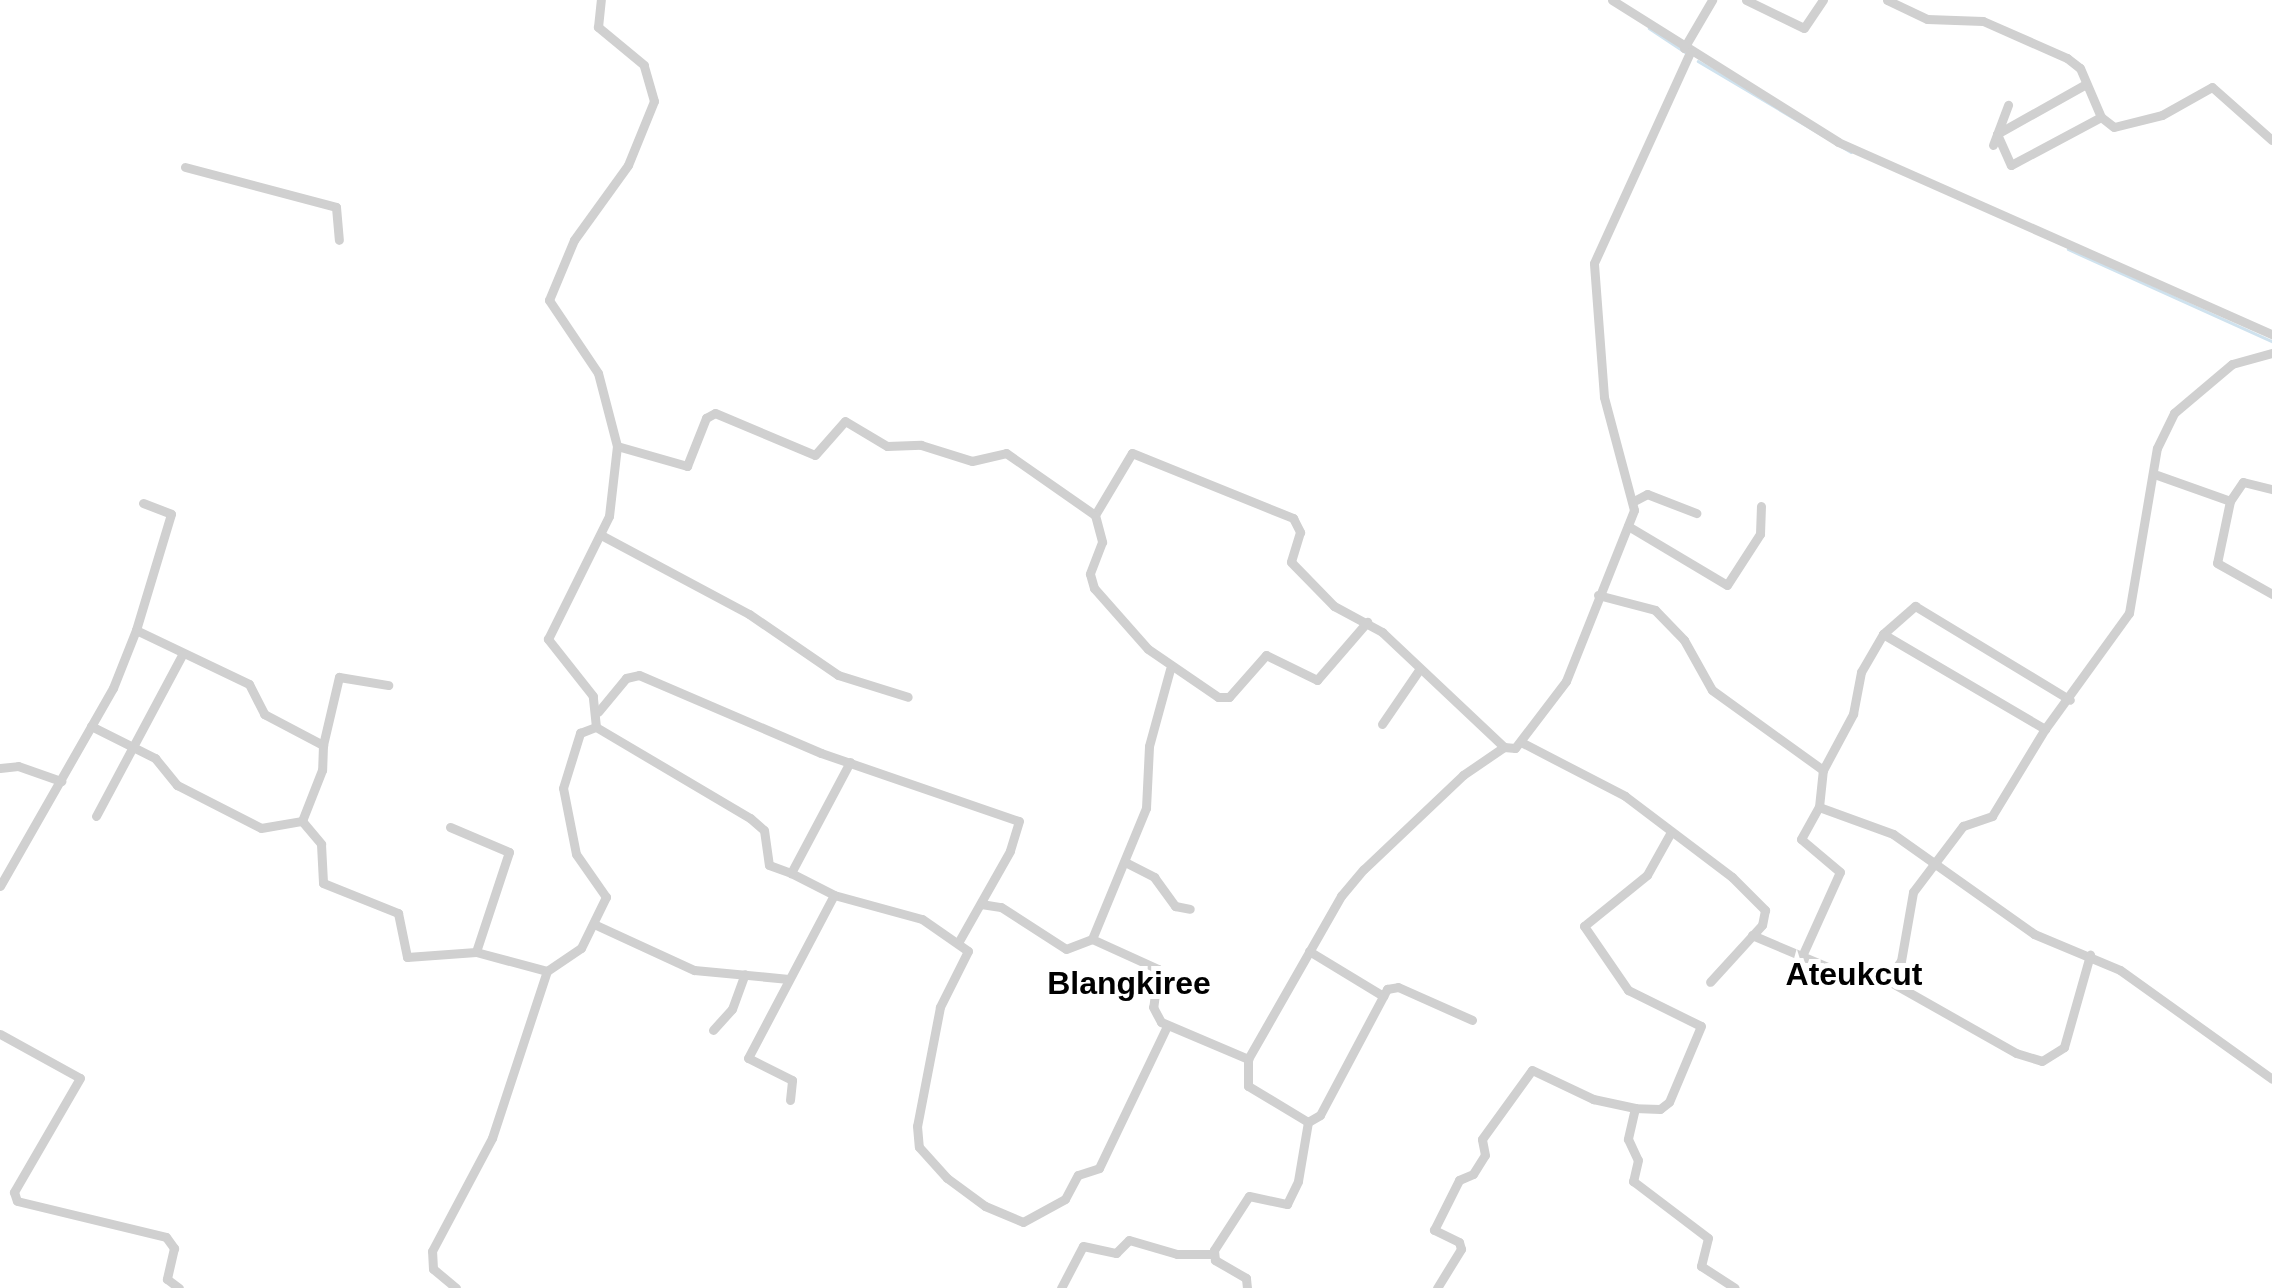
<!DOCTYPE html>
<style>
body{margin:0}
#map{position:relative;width:2272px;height:1288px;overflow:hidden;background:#fff;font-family:Arial,sans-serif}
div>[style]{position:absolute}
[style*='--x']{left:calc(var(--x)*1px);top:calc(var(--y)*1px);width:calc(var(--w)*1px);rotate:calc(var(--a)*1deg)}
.stream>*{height:2.5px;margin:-1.25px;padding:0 1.25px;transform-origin:1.25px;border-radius:1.25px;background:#cfe2ee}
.street>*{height:9px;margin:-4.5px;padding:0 4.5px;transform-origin:4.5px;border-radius:4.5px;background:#d0d0d0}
span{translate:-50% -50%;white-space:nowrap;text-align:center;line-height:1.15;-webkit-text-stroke:10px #fff;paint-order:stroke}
.quarter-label{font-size:32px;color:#000;font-weight:700}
</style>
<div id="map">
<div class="stream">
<div style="--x:1649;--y:28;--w:43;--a:33.7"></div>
<div style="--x:1698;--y:61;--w:178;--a:30.7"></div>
<div style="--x:2068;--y:249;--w:224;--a:24.3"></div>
</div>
<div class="street">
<div style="--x:1612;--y:0;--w:267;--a:32.1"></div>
<div style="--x:1838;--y:142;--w:475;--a:23.9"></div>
<div style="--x:1746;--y:0;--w:64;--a:25.8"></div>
<div style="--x:1804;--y:28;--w:34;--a:-56"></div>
<div style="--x:1887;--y:0;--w:44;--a:25.4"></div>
<div style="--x:1927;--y:19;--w:56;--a:2"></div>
<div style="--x:1983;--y:21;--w:92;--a:23.8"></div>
<div style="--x:2067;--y:58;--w:16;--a:38"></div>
<div style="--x:2080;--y:68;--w:53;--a:66.8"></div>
<div style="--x:2101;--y:117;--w:16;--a:38"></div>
<div style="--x:2114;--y:127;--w:49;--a:-14"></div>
<div style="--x:2162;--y:115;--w:57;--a:-29.2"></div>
<div style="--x:2212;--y:87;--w:80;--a:41.5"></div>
<div style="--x:1684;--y:48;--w:56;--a:-59.7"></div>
<div style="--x:2086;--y:84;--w:102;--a:150.7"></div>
<div style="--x:1997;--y:134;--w:34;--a:66"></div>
<div style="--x:2011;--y:165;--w:102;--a:-28.1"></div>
<div style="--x:1993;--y:145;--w:43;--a:-69.4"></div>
<div style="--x:185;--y:167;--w:156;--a:14.8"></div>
<div style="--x:336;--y:207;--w:33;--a:85"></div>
<div style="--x:617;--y:446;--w:73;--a:15.9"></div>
<div style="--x:687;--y:466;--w:52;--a:-68.4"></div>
<div style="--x:706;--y:418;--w:10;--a:-29"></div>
<div style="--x:715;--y:413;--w:108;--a:22.8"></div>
<div style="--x:815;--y:455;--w:45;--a:-48.6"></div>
<div style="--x:845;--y:421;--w:49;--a:30.8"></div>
<div style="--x:887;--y:446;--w:34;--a:-2"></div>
<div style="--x:921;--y:445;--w:53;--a:17.4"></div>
<div style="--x:972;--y:461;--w:35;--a:-13"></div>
<div style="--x:1006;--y:453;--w:108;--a:34.9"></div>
<div style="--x:1095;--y:515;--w:72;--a:-59.2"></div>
<div style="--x:1132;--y:453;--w:174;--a:22"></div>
<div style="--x:1293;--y:518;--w:16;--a:63"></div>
<div style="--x:1300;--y:532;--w:31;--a:107"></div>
<div style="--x:1291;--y:562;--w:62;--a:45.7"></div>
<div style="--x:1334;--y:606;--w:55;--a:28.4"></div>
<div style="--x:1382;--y:632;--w:168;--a:43.3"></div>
<div style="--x:2157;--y:475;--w:77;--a:19.6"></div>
<div style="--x:2230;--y:501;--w:63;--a:101.8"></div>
<div style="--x:2217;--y:563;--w:63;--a:29.4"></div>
<div style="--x:1634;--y:501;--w:15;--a:-28"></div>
<div style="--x:1647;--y:494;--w:53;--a:21.2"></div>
<div style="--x:2230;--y:501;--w:23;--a:-56"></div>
<div style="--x:2243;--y:482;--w:30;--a:14"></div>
<div style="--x:143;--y:503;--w:30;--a:21"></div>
<div style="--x:171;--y:514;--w:121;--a:106.8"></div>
<div style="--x:136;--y:630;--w:125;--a:25.5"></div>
<div style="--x:249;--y:684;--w:34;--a:63"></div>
<div style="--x:264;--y:714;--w:67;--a:27.7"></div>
<div style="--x:323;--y:745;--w:25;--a:92"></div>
<div style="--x:322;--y:770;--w:55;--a:111.4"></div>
<div style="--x:1095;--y:515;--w:28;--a:75"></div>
<div style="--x:1102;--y:542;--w:34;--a:111"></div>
<div style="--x:1090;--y:574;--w:15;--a:74"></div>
<div style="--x:1094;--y:588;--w:81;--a:48.5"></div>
<div style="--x:1148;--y:649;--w:85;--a:34.4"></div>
<div style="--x:1218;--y:697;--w:11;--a:0"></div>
<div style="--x:1229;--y:697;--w:56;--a:-48.6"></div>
<div style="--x:1266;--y:655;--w:57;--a:26.1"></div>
<div style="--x:1317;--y:680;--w:77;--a:-49.2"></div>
<div style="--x:1628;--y:526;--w:115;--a:30.8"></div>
<div style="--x:1727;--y:585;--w:61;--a:-57.1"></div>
<div style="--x:1760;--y:534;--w:28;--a:-88"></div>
<div style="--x:601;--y:535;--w:168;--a:28.1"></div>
<div style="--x:749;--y:614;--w:108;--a:34.4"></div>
<div style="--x:838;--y:675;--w:73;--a:17.4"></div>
<div style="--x:1598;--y:595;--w:59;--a:14.7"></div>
<div style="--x:1655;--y:610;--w:42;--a:46"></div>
<div style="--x:1684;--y:640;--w:57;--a:60.8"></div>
<div style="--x:1712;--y:690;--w:137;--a:35.8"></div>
<div style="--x:1883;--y:634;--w:43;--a:-41.2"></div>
<div style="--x:1915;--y:606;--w:181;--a:31.2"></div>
<div style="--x:598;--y:712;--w:44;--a:-50.5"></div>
<div style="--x:626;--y:678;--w:13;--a:-13"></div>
<div style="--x:639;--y:675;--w:198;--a:23.2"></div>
<div style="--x:821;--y:753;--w:209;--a:19"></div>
<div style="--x:1019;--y:821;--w:31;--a:107"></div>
<div style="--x:1010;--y:851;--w:103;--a:119.5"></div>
<div style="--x:1382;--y:724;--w:65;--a:-55.6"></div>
<div style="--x:91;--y:726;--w:72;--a:26.6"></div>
<div style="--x:155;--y:758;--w:35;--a:51"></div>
<div style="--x:177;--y:785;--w:94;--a:27.1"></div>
<div style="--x:261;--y:828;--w:42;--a:-9.7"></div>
<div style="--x:302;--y:821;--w:30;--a:50"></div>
<div style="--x:321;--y:844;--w:39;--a:87"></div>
<div style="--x:323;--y:883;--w:81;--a:21.8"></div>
<div style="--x:398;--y:913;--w:45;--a:78.4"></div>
<div style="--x:407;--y:957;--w:69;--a:-4.1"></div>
<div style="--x:476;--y:952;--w:73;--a:15"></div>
<div style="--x:596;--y:727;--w:31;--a:-96"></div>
<div style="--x:593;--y:696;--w:73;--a:-128.3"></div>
<div style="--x:548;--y:639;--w:137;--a:-63.6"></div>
<div style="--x:609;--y:516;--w:70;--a:-83.5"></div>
<div style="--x:617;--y:446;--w:75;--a:-104.6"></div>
<div style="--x:598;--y:373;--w:88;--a:-123.9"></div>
<div style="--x:549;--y:300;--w:65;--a:-67.4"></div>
<div style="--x:574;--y:240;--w:92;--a:-54.2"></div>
<div style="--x:628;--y:165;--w:69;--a:-67.9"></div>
<div style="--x:654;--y:101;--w:37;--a:-106"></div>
<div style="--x:644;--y:65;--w:60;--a:-140.4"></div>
<div style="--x:598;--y:27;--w:27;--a:-84"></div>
<div style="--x:596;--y:727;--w:179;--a:30.6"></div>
<div style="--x:750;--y:818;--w:18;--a:41"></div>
<div style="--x:764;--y:830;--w:35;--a:82"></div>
<div style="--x:769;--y:865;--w:23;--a:20"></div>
<div style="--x:1521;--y:742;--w:117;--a:27.4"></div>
<div style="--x:1625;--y:796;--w:134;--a:37.1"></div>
<div style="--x:1732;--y:877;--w:47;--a:45"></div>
<div style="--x:1765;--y:910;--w:15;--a:101"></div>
<div style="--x:1762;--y:925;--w:77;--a:132.4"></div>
<div style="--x:323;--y:745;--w:70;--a:-76.8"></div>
<div style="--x:339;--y:677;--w:50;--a:9.3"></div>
<div style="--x:850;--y:762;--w:126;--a:118"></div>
<div style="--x:791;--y:873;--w:48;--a:27.1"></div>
<div style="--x:834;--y:895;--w:91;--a:15.3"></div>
<div style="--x:922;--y:919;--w:56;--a:34.8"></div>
<div style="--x:968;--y:951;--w:63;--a:116.6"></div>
<div style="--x:940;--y:1007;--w:121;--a:100.9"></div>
<div style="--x:917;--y:1126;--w:21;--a:85"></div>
<div style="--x:919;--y:1147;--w:42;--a:47.9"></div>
<div style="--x:947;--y:1178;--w:47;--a:36.4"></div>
<div style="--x:985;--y:1206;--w:41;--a:22.8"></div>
<div style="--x:1023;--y:1222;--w:48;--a:-28.7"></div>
<div style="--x:1065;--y:1199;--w:27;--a:-62"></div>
<div style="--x:1078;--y:1175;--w:22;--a:-18"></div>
<div style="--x:1099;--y:1168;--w:157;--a:-64.4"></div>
<div style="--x:0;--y:768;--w:18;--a:-6"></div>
<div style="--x:18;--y:766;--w:46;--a:19.2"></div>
<div style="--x:1819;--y:807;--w:79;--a:20"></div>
<div style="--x:1893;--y:834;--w:173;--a:35.3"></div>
<div style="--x:2034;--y:934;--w:93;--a:22.7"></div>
<div style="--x:2120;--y:970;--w:187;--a:35.6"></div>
<div style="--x:96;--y:816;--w:183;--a:-61.9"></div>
<div style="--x:450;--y:827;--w:64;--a:23"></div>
<div style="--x:509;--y:852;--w:105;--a:108.3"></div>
<div style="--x:1671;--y:832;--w:49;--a:119.2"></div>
<div style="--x:1647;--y:875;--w:81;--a:141"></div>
<div style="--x:1584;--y:926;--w:78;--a:55.5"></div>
<div style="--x:1628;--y:990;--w:81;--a:26.3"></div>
<div style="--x:1701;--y:1026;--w:82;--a:112.8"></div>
<div style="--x:1669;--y:1102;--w:11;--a:142"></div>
<div style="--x:1660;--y:1109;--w:25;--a:-178"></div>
<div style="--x:1635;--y:1108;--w:32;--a:103"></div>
<div style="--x:1628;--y:1139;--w:23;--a:65"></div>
<div style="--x:1638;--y:1160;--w:22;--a:103"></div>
<div style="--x:1633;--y:1181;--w:94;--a:37.2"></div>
<div style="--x:1708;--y:1238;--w:29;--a:104"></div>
<div style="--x:1701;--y:1266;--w:40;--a:32.9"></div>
<div style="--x:1125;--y:862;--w:33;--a:27"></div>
<div style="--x:1154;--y:877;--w:36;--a:54"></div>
<div style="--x:1175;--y:906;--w:15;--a:11"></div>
<div style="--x:0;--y:886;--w:228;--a:-60.3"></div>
<div style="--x:113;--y:688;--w:62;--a:-68.4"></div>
<div style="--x:981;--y:904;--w:20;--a:9"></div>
<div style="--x:1001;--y:907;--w:77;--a:32.9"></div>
<div style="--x:1066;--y:949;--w:28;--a:-21"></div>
<div style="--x:1092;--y:939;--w:142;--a:-67.6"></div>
<div style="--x:1146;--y:808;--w:62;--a:-87.2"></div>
<div style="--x:1149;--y:746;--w:80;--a:-74.7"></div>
<div style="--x:596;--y:925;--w:108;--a:24.7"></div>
<div style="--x:694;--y:970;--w:95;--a:5.4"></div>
<div style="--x:1752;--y:935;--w:111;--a:22.9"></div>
<div style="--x:1854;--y:978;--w:33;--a:3"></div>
<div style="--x:1887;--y:980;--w:148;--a:29.5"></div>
<div style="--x:2016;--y:1053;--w:27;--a:17"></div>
<div style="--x:2042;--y:1061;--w:26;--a:-32"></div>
<div style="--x:2064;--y:1047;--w:96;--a:-74.2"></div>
<div style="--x:1092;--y:939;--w:72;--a:24.4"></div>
<div style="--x:1158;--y:969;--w:38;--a:97"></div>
<div style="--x:1153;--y:1007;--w:17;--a:62"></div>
<div style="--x:1161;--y:1022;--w:95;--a:23"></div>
<div style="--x:1309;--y:951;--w:87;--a:31.3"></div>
<div style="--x:1802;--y:956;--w:92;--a:-65.7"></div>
<div style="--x:1840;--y:872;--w:51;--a:-139.8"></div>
<div style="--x:1801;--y:839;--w:37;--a:-61"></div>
<div style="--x:1819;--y:807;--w:37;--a:-84"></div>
<div style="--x:1823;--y:770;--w:64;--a:-61.8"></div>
<div style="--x:1853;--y:714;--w:43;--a:-79.2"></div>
<div style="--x:1861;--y:672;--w:44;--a:-59.9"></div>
<div style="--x:1883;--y:634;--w:188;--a:30.4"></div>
<div style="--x:1887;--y:980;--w:24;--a:-54"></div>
<div style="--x:1901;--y:961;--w:70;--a:-80.1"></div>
<div style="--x:1913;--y:892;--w:83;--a:-52.9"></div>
<div style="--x:1963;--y:826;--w:31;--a:-19"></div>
<div style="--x:1992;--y:816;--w:102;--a:-58.7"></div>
<div style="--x:2045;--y:729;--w:143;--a:-54.1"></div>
<div style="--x:2129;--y:613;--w:167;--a:-80.4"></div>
<div style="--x:2157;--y:448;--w:39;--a:-64"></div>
<div style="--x:2174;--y:413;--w:76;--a:-40.2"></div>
<div style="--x:2232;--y:364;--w:41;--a:-15.4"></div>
<div style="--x:713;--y:1030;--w:28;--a:-48"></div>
<div style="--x:732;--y:1009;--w:37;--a:-70"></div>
<div style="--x:0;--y:1034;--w:91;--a:28.8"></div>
<div style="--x:80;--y:1078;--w:132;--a:120.1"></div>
<div style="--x:14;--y:1192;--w:9;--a:72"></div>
<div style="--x:17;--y:1201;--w:153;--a:13.6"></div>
<div style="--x:166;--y:1237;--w:14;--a:54"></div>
<div style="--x:174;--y:1248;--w:32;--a:103"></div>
<div style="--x:167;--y:1279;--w:15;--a:37"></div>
<div style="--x:790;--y:1100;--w:20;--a:-84"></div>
<div style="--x:792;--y:1080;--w:49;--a:-153.4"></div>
<div style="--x:748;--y:1058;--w:184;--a:-62.2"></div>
<div style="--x:1308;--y:1122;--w:14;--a:-30"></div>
<div style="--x:1320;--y:1115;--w:143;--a:-62"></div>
<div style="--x:1387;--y:989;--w:11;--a:-10"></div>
<div style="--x:1398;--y:987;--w:81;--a:24"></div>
<div style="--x:456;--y:1288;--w:30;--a:-140"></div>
<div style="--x:433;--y:1269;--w:18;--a:-93"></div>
<div style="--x:432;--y:1251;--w:128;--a:-62"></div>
<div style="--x:492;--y:1138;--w:176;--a:-71.8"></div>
<div style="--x:547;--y:971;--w:41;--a:-34.1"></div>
<div style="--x:581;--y:948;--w:57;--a:-63.9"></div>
<div style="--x:606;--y:897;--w:52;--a:-124.9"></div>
<div style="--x:576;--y:854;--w:67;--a:-101.1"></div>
<div style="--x:563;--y:788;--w:58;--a:-72.8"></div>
<div style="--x:580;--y:733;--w:17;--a:-21"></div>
<div style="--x:1061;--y:1288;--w:47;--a:-62.4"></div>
<div style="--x:1083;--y:1246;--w:34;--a:12"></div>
<div style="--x:1116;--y:1253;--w:18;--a:-45"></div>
<div style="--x:1129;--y:1240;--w:50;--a:16.3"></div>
<div style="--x:1177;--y:1254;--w:36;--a:0"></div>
<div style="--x:1247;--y:1288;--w:10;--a:-96"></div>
<div style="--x:1246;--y:1278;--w:36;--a:-150"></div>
<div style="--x:1215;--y:1260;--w:10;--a:-96"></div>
<div style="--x:1214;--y:1250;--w:64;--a:-57.1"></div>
<div style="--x:1249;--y:1196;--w:39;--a:12"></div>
<div style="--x:1287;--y:1204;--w:25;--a:-64"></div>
<div style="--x:1298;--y:1181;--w:60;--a:-80.4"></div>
<div style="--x:1308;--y:1122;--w:70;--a:-149"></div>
<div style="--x:1248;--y:1086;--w:27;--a:-90"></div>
<div style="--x:1248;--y:1059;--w:188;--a:-60.3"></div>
<div style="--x:1341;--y:896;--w:35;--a:-50"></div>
<div style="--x:1364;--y:869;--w:137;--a:-43.5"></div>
<div style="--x:1463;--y:775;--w:50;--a:-34.3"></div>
<div style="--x:1504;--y:747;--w:11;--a:5"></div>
<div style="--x:1515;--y:748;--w:84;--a:-52.7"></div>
<div style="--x:1566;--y:681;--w:184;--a:-68.3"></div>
<div style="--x:1634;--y:510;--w:117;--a:-104.9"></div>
<div style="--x:1604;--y:397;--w:134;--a:-94.3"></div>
<div style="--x:1594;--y:263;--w:232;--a:-65.5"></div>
<div style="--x:1437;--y:1288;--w:46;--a:-58.4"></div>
<div style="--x:1461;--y:1249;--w:7;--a:-106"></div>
<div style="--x:1459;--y:1242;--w:28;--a:-154"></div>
<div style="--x:1434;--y:1230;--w:56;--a:-63.4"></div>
<div style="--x:1459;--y:1180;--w:15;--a:-23"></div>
<div style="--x:1473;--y:1174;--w:22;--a:-58"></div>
<div style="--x:1485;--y:1155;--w:16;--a:-101"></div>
<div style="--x:1482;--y:1139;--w:85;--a:-54.1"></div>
<div style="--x:1532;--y:1070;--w:68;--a:25.4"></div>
<div style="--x:1593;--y:1099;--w:43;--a:12.1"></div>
</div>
<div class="quarter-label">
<span style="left:1854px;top:974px">Ateukcut</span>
<span style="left:1129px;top:983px">Blangkiree</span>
</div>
</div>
